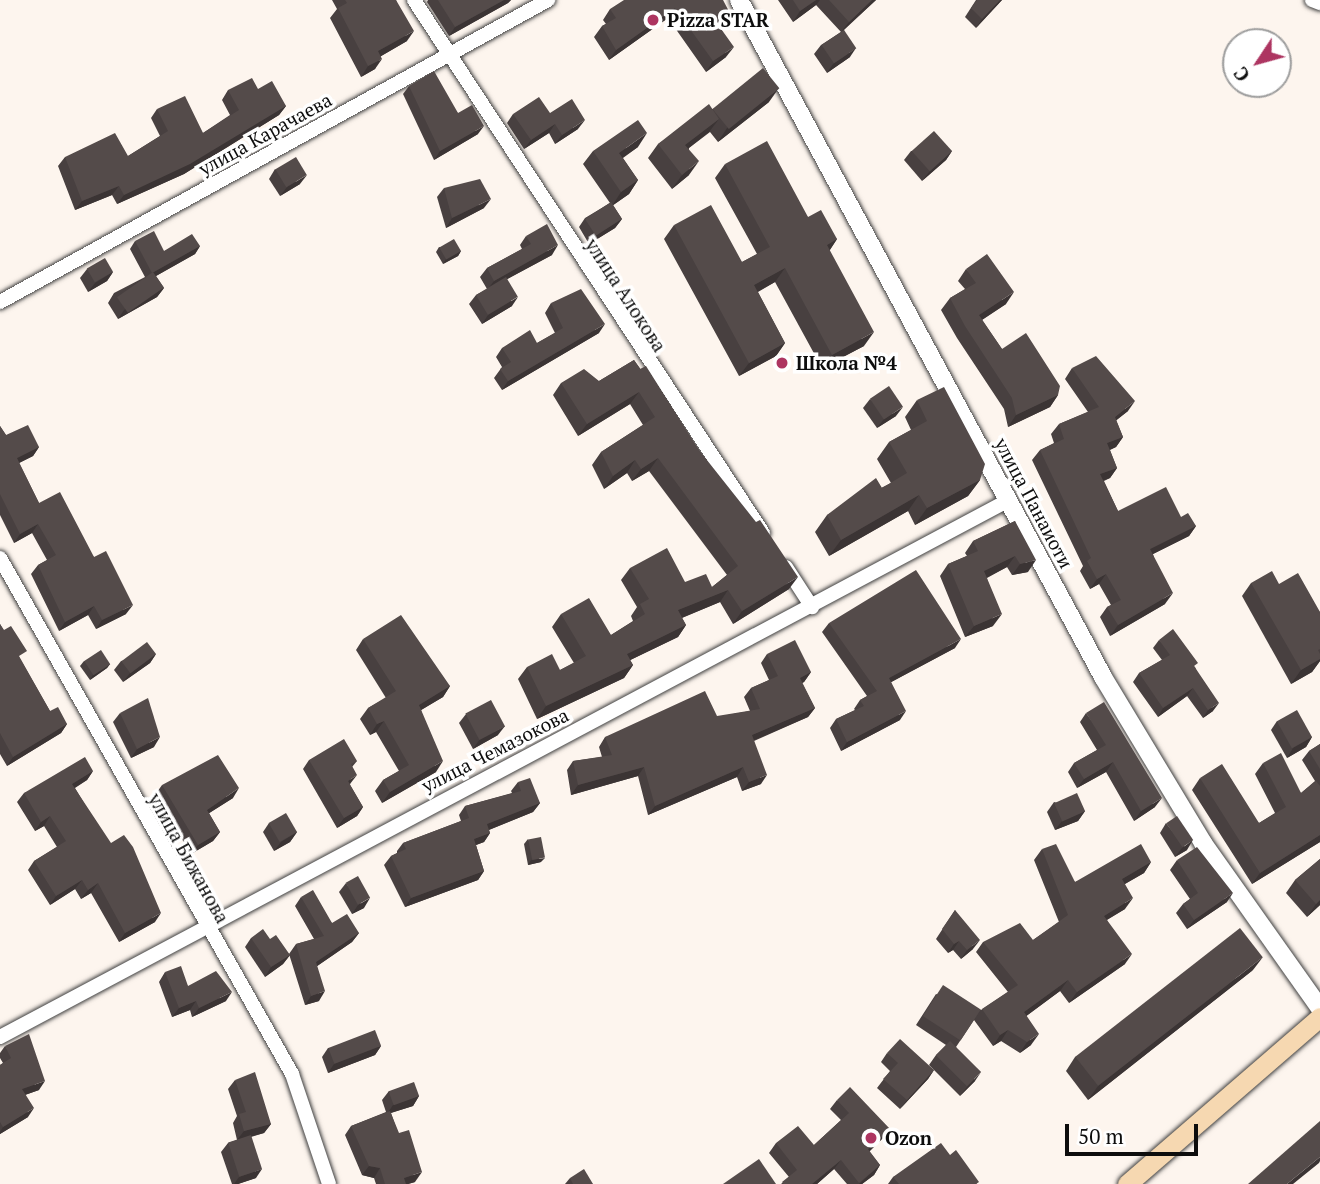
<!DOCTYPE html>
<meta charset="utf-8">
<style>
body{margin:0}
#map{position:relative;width:1320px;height:1184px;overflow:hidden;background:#fdf5ee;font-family:"PT Serif",serif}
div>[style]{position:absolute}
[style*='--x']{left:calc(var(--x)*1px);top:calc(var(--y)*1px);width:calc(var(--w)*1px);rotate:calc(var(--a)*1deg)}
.roads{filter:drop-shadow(0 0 2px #404040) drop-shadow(0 0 2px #404040)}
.minor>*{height:14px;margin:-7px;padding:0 7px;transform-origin:7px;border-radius:7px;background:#fff}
.tertiary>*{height:18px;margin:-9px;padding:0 9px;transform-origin:9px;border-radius:9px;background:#fff}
.secondary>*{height:19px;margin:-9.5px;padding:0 9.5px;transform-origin:9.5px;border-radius:9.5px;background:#f6d8b1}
.wall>*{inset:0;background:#484040}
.shaded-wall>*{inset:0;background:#3b3434}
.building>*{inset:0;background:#544b4a;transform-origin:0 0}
.dots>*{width:19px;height:19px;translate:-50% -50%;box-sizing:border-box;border:4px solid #fff;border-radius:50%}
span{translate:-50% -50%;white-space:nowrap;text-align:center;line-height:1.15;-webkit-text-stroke:7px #fff;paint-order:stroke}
.poi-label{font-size:19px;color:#0d0d0d;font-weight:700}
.left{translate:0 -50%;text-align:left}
.street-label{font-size:19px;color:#0d0d0d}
.north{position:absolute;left:1222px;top:28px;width:70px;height:70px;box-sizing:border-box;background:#fff;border:2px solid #9e9e9e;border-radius:50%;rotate:234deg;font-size:19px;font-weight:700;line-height:28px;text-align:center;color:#0d0d0d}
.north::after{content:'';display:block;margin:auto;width:24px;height:32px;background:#ad3561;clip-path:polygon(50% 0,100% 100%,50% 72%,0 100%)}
.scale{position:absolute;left:1065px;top:1124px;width:133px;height:32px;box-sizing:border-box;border:4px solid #0d0d0d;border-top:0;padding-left:9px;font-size:21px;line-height:24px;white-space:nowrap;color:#0d0d0d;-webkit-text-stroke:5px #fff;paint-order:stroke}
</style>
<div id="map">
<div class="roads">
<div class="minor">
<div style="--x:414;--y:0;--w:637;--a:56.78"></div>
<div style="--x:1312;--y:0;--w:9;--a:21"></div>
<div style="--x:0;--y:302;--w:626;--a:-28.86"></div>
<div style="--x:0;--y:558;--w:593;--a:60.49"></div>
<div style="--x:292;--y:1074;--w:116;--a:71.4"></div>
<div style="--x:786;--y:567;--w:48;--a:57"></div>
<div style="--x:0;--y:1037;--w:1143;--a:-28.02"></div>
</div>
<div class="tertiary">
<div style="--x:739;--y:0;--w:769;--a:61.73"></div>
<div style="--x:1103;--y:677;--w:194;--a:58.9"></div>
<div style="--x:1203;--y:843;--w:202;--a:54.7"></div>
</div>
<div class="secondary">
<div style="--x:1127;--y:1184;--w:255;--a:-40.9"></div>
</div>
</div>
<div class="wall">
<div style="clip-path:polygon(332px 0,396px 0,407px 41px,381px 56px,375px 69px,361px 77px,330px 18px,337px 9px)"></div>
<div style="clip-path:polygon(428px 0,511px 0,508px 3px,449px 36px,427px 2px)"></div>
<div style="clip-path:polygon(723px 0,725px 27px,722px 30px,726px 57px,706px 72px,668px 18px,609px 60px,594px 37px,602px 26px,606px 24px,603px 20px,610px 9px)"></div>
<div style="clip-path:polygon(778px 0,876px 0,844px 30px,850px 57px,827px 73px,814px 54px,821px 45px,841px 32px,816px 5px,793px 22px)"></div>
<div style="clip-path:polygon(976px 0,1002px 0,976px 28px,965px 17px)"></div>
<div style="clip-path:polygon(409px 86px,458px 113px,478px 134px,434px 160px,403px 94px)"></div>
<div style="clip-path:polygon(258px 89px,286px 106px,279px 115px,184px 174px,117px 204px,112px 195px,75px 210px,58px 166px,65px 157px,128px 156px,160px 136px,151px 118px,157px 109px,203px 133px,230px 115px,222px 100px,228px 90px)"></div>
<div style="clip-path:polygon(769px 102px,718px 142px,710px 132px,689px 148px,689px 175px,672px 189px,648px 158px,658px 144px,712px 109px)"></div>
<div style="clip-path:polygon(513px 114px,578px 129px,555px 144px,549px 133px,524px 149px,507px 123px)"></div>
<div style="clip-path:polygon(638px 147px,623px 158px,638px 180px,629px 194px,613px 205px,622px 219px,615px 228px,589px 244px,579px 227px,585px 218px,610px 203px,583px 164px,593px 151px)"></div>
<div style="clip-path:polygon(911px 151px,952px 151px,946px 160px,922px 181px,904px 160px)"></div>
<div style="clip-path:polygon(725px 164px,808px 217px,837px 239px,829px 251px,864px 346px,822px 368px,775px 282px,758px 292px,785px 343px,776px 356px,739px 376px,664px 239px,674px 225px,742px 262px,757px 254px,715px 178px)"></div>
<div style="clip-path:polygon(275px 169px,300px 184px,280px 196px,269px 179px)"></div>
<div style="clip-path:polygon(444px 188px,484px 208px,446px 228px,437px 197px)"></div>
<div style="clip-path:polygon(526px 236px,552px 255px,507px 279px,512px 306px,482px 324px,469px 304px,476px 295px,487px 289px,480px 277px,487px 268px,522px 249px,520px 245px)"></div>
<div style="clip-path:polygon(135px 241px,164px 251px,200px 246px,195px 254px,156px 276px,164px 288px,157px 297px,118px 319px,108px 303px,114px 293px,145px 277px,130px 249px)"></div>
<div style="clip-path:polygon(439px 247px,461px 251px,458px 256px,443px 264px,436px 252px)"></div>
<div style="clip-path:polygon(87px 269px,113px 272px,107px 281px,88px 292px,80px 278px)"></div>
<div style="clip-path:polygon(966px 269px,1006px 304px,982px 320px,1002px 349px,1058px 395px,1050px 407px,1008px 427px,1004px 409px,957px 338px,941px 310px,950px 298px,965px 289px,958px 281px)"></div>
<div style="clip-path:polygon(551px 303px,599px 333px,502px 390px,494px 378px,502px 367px,496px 357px,502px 348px,537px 343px,555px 333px,545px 313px)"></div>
<div style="clip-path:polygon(634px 360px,699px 450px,789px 589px,733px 624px,720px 602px,682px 618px,686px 625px,678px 637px,630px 660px,633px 665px,624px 678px,537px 719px,518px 679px,527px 667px,560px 670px,574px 663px,552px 627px,561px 614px,611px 635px,633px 621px,631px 616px,637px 607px,621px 580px,630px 568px,685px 582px,712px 587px,727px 575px,649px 471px,632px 481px,627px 473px,604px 489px,592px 465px,601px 452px,643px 425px,630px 404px,578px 436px,553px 395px,561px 383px,599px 381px)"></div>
<div style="clip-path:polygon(1072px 368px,1128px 411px,1116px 420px,1123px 437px,1116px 447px,1110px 450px,1117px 468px,1110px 478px,1104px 481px,1118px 511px,1181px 517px,1196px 526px,1189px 536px,1153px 554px,1165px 604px,1110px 636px,1100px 617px,1107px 607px,1111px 605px,1099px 584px,1090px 589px,1080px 571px,1083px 566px,1032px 460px,1040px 450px,1054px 443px,1051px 434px,1059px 424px,1088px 412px,1065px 379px)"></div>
<div style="clip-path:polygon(870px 399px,896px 416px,877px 428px,863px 408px)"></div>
<div style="clip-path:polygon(917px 400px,980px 480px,968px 496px,915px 525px,908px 511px,829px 556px,815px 532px,827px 515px,891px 483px,877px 459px,889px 442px,911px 430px,905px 417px)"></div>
<div style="clip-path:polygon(0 426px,6px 435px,39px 447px,33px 456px,19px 463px,39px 503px,94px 557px,126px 614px,96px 629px,88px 615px,59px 631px,31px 574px,38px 565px,47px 560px,32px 533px,14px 543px,0 515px)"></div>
<div style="clip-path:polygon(1015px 521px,1028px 572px,1012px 575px,1007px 567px,987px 578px,993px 626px,965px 637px,940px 576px,948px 564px,967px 556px,965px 553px,973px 541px)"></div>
<div style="clip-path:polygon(1251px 583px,1279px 584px,1320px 612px,1320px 661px,1312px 672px,1291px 684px,1242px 596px)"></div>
<div style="clip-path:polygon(829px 623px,955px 648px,891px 682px,900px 720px,841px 751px,830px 728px,836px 719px,855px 710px,854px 709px,860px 700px,867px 696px,822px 632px)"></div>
<div style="clip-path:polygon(0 624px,50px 711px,67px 724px,61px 733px,7px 766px,0 754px)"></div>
<div style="clip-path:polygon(363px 639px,450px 686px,443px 697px,421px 710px,436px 772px,382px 803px,375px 791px,383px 780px,399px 771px,376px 732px,370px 735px,360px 719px,368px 708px,386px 698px,356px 650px)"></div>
<div style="clip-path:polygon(1159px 640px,1195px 667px,1213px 711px,1203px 718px,1187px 696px,1158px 717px,1133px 682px,1139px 673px,1162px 660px,1153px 648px)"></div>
<div style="clip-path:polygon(156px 654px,150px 663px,123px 682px,114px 670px,121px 661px)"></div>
<div style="clip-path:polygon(767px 654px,811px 672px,804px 682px,802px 683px,815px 708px,808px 717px,754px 741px,761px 784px,742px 791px,737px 777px,648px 815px,638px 776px,571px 795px,567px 770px,573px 761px,602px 757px,599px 747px,605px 737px,750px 711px,744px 697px,751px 688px,769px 680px,761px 663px)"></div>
<div style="clip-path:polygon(84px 661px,110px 664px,107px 668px,90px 680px,80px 666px)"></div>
<div style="clip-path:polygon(120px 713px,154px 747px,131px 758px,113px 722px)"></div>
<div style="clip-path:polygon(1086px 713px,1155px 807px,1134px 821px,1106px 772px,1077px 788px,1068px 772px,1074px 763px,1097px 750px,1080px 722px)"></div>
<div style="clip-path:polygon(466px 714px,498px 735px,473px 749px,459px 723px)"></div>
<div style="clip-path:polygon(1277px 721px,1312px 737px,1306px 747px,1287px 758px,1271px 730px)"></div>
<div style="clip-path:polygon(1320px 744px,1320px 842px,1252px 884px,1192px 790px,1200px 778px,1259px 823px,1275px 813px,1255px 774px,1263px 763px,1301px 793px,1315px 781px,1302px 760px,1309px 751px)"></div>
<div style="clip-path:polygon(309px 760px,357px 761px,352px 767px,350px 785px,363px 807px,357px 816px,337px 828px,303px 769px)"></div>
<div style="clip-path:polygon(93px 771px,87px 780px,75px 788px,155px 922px,119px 942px,91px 893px,81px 899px,75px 889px,50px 905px,28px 870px,34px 861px,57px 847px,44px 826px,35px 831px,17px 802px,24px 793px)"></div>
<div style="clip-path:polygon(518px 782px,540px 803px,533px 812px,489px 830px,490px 833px,484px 842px,476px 845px,484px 871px,478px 880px,405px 907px,384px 865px,391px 856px,397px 853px,397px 851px,403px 843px,461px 821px,459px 815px,465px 806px,512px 793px,511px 791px)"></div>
<div style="clip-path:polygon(162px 785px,233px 798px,209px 813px,220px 832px,213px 841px,191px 854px,155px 795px)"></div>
<div style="clip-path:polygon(1054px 802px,1085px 811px,1078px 821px,1055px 830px,1047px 812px)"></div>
<div style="clip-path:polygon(269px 823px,297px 832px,290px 842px,274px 851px,263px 832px)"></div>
<div style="clip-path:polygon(1166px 823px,1187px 850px,1175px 857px,1160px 833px)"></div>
<div style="clip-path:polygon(528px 839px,541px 862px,528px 865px,524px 844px)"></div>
<div style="clip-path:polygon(1042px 849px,1075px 882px,1151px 862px,1144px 873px,1125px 884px,1125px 909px,1107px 920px,1125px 964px,1069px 1003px,1060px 991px,1026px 1016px,1031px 1045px,1020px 1053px,1001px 1041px,993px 1046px,974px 1020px,956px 1047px,975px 1081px,960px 1096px,929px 1065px,936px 1055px,946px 1045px,916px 1025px,936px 994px,981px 1010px,1008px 992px,976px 952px,983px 942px,1033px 940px,1059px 922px,1034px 860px)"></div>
<div style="clip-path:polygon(1320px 859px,1320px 905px,1307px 917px,1286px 893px,1295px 880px)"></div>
<div style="clip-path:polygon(1177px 860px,1227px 902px,1187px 929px,1176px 913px,1183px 904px,1190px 899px,1170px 870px)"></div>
<div style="clip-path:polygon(346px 883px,364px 908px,352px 914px,339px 892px)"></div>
<div style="clip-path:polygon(301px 897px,332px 923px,359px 933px,352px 942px,317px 966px,319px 1001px,305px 1005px,289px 954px,296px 944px,314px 939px,295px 906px)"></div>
<div style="clip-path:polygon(955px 910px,973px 949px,961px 959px,953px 950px,948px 953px,936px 939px)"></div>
<div style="clip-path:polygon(251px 938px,270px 939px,290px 955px,283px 964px,265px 977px,245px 947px)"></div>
<div style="clip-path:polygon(1253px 970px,1088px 1100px,1066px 1071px,1075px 1057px)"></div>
<div style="clip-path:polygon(165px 972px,188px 986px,226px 1001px,192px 1017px,190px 1010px,172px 1017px,159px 982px)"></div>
<div style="clip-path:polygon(5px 1046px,39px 1090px,25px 1095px,28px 1117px,0 1134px,0 1065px,3px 1063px,0 1058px,0 1053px)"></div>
<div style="clip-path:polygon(381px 1046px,375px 1055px,328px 1073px,322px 1057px,328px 1048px)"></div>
<div style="clip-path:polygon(887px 1053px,934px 1070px,928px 1079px,900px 1109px,877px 1088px,890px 1071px,881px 1062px)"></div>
<div style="clip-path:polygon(235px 1080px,271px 1124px,264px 1133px,251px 1137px,256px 1178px,238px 1184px,232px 1184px,221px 1152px,228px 1143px,237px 1140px,233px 1123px,237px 1116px,228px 1089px)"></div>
<div style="clip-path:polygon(389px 1091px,419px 1096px,413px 1106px,391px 1113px,415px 1182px,408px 1184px,376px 1184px,374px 1178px,362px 1175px,345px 1135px,351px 1126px,386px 1112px,382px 1100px)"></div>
<div style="clip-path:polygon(837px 1100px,890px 1129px,883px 1138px,869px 1151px,880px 1165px,874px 1175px,862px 1184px,847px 1184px,834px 1169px,817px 1184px,781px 1184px,789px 1177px,769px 1153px,776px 1143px,814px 1145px,841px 1120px,830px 1109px)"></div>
<div style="clip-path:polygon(950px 1155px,977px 1184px,888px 1184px,893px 1177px)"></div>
<div style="clip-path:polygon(570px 1178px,593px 1184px,565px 1184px)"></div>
</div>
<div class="shaded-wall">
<div style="clip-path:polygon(504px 0,511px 0,508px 3px,449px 36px,455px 27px)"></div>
<div style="clip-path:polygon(816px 0,820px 0,816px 5px,793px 22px,800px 11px)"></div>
<div style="clip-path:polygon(872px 0,876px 0,841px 32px,849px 22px)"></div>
<div style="clip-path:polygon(1000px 0,1002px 0,976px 28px,982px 19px)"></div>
<div style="clip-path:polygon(675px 8px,668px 18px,609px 60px,616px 50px)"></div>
<div style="clip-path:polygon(732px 17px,725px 27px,712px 36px,719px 26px)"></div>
<div style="clip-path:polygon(414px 31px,407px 41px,371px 62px,378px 51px)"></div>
<div style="clip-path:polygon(734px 47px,726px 57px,706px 72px,713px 61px)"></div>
<div style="clip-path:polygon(856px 48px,850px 57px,827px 73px,833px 64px)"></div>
<div style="clip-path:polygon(382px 59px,375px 69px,361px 77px,368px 66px)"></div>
<div style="clip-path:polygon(779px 88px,769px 102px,718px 142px,727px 128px)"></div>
<div style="clip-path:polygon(286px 106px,279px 115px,184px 174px,117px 204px,124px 195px)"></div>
<div style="clip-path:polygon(719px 119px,709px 132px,676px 158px,685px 145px)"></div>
<div style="clip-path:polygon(585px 120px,578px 129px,555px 144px,562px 135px)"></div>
<div style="clip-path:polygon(555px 124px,549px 133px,524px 149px,531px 140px)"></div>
<div style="clip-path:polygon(484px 126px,478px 134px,434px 160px,440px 151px)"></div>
<div style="clip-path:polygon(647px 133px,638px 147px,610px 166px,619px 153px)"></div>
<div style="clip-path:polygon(952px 151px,946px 160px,922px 181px,929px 172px)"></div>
<div style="clip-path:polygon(699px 161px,689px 175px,672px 189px,682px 175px)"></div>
<div style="clip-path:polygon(307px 175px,300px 184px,280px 196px,287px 187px)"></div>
<div style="clip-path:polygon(638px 180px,629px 194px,612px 206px,621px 192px)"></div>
<div style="clip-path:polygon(119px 186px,112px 195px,75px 210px,82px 201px)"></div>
<div style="clip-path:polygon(491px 199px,484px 208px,446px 228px,452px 218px)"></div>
<div style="clip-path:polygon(622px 219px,615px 228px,589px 244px,596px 235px)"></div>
<div style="clip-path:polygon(837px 239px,828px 253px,827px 245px)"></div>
<div style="clip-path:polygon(558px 245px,552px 255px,487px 290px,494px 281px)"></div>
<div style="clip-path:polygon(200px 246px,195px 254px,147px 281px,152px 273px)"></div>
<div style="clip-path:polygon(461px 251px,458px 256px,443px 264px,446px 259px)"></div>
<div style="clip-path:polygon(785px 268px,775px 282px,744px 299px,754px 285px)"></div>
<div style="clip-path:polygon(113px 272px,107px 281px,88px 292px,95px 283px)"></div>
<div style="clip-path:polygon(164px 288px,157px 297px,118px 319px,124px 310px)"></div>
<div style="clip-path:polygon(1014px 292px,1006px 304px,971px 327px,979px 315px)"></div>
<div style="clip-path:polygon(518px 297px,512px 306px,482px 324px,488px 315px)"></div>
<div style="clip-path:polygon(605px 324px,599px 333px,502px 390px,508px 381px)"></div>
<div style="clip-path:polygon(874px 332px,864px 346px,822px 368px,832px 355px)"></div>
<div style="clip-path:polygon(785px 343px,776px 356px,739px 376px,749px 363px)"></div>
<div style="clip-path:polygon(639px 392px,630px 404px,578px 436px,587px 424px)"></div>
<div style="clip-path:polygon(1058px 395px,1050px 407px,1008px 427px,1016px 415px)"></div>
<div style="clip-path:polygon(1135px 401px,1128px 411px,1108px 427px,1115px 417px)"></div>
<div style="clip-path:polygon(903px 407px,896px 416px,877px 428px,884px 419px)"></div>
<div style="clip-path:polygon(1123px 437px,1116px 447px,1100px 454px,1107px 443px)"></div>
<div style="clip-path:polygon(39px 447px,33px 456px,11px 467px,17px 458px)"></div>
<div style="clip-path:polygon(658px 458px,649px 471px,632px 481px,641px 469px)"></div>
<div style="clip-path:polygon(635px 460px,627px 473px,604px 489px,613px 476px)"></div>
<div style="clip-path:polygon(1117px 468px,1110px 478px,1093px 484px,1100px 474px)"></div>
<div style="clip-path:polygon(980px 480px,968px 496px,915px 525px,927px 508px)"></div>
<div style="clip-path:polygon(919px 495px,908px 511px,829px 556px,841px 540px)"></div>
<div style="clip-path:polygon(38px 524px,32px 533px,14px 543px,20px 534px)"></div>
<div style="clip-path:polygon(1196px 526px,1189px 536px,1143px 559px,1150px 549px)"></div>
<div style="clip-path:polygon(1015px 556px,1007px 567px,976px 583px,984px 571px)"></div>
<div style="clip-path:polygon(1036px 560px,1028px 572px,1012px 575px,1020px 564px)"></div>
<div style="clip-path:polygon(1106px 574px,1099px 584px,1090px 589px,1097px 579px)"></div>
<div style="clip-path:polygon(798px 577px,789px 589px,733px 624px,742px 611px)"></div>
<div style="clip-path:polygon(728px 590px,720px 602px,669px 623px,678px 610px)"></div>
<div style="clip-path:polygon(1173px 593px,1165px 604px,1110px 636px,1118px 625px)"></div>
<div style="clip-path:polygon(133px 605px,126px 614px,96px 629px,102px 620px)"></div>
<div style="clip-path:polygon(94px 606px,88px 615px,59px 631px,65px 622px)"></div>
<div style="clip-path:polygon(1002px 614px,993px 626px,965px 637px,974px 626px)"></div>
<div style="clip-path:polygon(686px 625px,678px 637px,618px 666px,627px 654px)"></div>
<div style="clip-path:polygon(961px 639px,955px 648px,882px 687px,889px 678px)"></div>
<div style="clip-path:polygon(156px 654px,150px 663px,123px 682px,130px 673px)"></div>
<div style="clip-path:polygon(1320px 659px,1320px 661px,1312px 672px,1291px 684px,1301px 670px)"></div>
<div style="clip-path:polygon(110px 664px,107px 668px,90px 680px,93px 675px)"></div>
<div style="clip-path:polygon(633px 665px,624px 678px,537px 719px,546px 706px)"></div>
<div style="clip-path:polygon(811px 672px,804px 682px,794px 687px,800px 678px)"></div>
<div style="clip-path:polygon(450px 686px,443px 697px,411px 716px,419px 705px)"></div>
<div style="clip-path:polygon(1193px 688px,1187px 696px,1158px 717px,1163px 708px)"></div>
<div style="clip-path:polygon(1219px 703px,1213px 711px,1203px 718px,1208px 710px)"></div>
<div style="clip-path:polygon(815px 708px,808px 717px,745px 744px,752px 735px)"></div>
<div style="clip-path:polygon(906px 711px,900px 720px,841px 751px,847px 742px)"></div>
<div style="clip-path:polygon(384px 721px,376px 732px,370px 735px,377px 724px)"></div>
<div style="clip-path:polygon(67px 724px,61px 733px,7px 766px,13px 757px)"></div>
<div style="clip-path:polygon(505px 726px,498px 735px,473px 749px,480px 739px)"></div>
<div style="clip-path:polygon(160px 737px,154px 747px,131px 758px,137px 749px)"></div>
<div style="clip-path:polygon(1312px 737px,1306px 747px,1287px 758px,1293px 748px)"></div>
<div style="clip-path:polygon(443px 761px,436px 772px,382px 803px,390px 792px)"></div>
<div style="clip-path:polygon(1113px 762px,1106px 772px,1077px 788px,1084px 779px)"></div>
<div style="clip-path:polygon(644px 767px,638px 776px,571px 795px,578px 785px)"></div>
<div style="clip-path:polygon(743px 767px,737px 777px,648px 815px,655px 806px)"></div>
<div style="clip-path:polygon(93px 771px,87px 780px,66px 793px,72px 784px)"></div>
<div style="clip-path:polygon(357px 775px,350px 784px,348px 781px)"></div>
<div style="clip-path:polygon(767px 775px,761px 784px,742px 791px,749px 782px)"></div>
<div style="clip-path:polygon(239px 788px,233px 798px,200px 819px,207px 810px)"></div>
<div style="clip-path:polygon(1162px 798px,1155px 807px,1134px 821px,1141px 811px)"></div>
<div style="clip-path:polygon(540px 803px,533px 812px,481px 833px,487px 824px)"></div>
<div style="clip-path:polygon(363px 807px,357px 816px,337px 828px,344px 818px)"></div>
<div style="clip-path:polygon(1085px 811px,1078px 821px,1055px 830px,1062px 821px)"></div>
<div style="clip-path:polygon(50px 816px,44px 826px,35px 831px,41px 822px)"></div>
<div style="clip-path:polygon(220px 832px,213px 841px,191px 854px,198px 845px)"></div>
<div style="clip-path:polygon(297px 832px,290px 842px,274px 851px,281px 842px)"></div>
<div style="clip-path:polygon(490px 833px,484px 842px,468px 848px,474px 839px)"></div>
<div style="clip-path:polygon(1320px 835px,1320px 842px,1252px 884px,1260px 873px)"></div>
<div style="clip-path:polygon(1193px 840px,1187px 850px,1175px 857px,1182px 848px)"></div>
<div style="clip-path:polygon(545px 858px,541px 862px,528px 865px,531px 860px)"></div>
<div style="clip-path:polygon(1151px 862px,1144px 873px,1114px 890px,1122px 879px)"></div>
<div style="clip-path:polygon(484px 871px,478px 880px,405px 907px,411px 898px)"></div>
<div style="clip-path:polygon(82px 880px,75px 889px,50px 905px,56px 896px)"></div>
<div style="clip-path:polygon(98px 883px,91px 893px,81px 899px,88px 890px)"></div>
<div style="clip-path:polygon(1233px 893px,1227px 902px,1187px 929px,1194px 920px)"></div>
<div style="clip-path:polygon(370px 898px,364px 908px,352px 914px,358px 905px)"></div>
<div style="clip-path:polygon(1133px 898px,1125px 909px,1096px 926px,1104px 916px)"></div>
<div style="clip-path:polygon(1320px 900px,1320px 905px,1307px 917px,1316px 904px)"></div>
<div style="clip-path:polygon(161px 913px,155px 922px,119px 942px,125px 933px)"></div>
<div style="clip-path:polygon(359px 933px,352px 942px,310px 971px,316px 962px)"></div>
<div style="clip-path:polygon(980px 940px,973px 949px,961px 959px,967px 950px)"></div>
<div style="clip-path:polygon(959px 941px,953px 950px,948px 953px,954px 944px)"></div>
<div style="clip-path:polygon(1132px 954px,1125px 964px,1069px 1003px,1077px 992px)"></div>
<div style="clip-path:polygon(290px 955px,283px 964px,265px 977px,271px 967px)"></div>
<div style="clip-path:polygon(1263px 957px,1253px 970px,1088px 1100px,1098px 1086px)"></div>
<div style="clip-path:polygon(1068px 980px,1060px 991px,1017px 1023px,1024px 1012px)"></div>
<div style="clip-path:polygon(325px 991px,319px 1001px,305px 1005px,311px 996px)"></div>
<div style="clip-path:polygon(232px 992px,226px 1001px,192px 1017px,199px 1008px)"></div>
<div style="clip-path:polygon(196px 1001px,190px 1010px,172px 1017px,179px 1008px)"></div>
<div style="clip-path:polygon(1008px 1030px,1001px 1041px,993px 1046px,1000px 1035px)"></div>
<div style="clip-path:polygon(1039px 1034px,1031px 1045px,1020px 1053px,1027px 1042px)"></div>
<div style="clip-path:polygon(381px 1046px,375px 1055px,328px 1073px,334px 1064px)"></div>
<div style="clip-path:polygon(934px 1070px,928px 1079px,900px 1109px,907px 1100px)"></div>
<div style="clip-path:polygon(981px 1072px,975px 1081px,960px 1096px,967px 1087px)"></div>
<div style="clip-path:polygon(45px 1081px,39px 1090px,16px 1098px,22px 1089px)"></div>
<div style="clip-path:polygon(419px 1096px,413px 1106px,387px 1114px,393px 1105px)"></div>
<div style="clip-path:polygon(34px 1108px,28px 1117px,0 1134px,0 1132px,3px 1127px)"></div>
<div style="clip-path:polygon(271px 1124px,264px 1133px,237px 1140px,244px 1131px)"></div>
<div style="clip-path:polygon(890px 1129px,883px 1138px,862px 1159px,868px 1149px)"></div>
<div style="clip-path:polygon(1320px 1157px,1320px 1161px,1319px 1163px,1293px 1184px,1287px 1184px)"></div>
<div style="clip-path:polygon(841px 1160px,834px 1169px,817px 1184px,812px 1184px)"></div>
<div style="clip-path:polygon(880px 1165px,874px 1175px,862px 1184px,859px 1184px)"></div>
<div style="clip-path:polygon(369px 1166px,380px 1168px,374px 1178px,362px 1175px)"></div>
<div style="clip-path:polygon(262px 1169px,256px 1178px,238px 1184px,234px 1184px,239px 1177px)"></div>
<div style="clip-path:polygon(422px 1172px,415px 1182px,408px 1184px,400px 1184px,404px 1178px)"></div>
</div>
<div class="building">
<div style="clip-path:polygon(345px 0,396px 0,414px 31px,378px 51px,382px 59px,368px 66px,338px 8px,347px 3px)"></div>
<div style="clip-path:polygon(438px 0,504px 0,455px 27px)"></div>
<div style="clip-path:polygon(624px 0,723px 0,732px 17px,719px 26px,734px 47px,713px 61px,675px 8px,616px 50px,602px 26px,616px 18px,610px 9px)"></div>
<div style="clip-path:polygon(793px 0,816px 0,800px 11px)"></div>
<div style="clip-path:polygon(829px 0,872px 0,849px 22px)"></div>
<div style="clip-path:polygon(977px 0,1000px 0,982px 19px,971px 8px)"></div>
<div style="left:844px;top:30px;width:22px;height:27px;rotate:56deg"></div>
<div style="left:763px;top:68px;width:26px;height:65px;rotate:51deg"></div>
<div style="clip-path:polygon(434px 71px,458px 113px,472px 105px,484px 126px,440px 151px,409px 86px)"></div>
<div style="clip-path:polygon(252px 78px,258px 89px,272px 81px,286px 106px,190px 164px,124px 195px,119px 186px,82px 201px,65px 157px,115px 133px,128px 156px,168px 131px,157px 109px,185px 96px,203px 133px,239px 110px,228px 90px)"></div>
<div style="clip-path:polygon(539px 97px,550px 113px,572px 99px,585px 120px,562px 135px,555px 124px,531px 140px,513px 114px)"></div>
<div style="clip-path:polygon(709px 104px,719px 119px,685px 145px,699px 161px,682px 175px,658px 144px)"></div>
<div style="clip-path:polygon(638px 120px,647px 133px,619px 153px,638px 180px,621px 192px,593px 151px)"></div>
<div style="left:934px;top:131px;width:27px;height:30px;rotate:48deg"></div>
<div style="clip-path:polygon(767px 141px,808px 217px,821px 210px,837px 239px,827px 245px,874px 332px,832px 355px,785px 268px,754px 285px,785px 343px,749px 363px,674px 225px,711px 205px,742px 262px,770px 247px,725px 164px)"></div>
<div style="left:296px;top:157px;width:21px;height:24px;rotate:59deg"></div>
<div style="clip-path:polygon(480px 179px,491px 199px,452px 218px,444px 188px)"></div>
<div style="left:611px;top:202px;width:20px;height:31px;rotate:57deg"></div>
<div style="clip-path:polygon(547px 224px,558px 245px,494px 281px,487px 268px,531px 244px,526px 236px)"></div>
<div style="clip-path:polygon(154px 231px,164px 251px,192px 234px,200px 246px,152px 273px,135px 241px)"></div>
<div style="left:454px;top:239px;width:14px;height:17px;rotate:60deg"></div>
<div style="clip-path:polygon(987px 254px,1014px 292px,979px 315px,1002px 349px,1026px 333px,1060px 386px,1058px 395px,1016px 415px,1012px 398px,965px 326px,950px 298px,976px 283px,966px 269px)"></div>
<div style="left:105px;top:258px;width:16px;height:21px;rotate:60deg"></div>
<div style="left:153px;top:272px;width:19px;height:44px;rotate:55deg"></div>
<div style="left:506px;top:277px;width:23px;height:35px;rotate:59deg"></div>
<div style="clip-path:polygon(581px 289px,605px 324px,508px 381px,500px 369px,511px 362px,502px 348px,530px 330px,537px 343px,563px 328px,551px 303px)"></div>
<div style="clip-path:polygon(1096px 356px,1135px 401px,1115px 417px,1123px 437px,1107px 443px,1117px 468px,1100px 474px,1118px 511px,1166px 487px,1181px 517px,1188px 513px,1196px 526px,1150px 549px,1173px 593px,1118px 625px,1107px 607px,1121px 600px,1106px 574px,1097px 579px,1087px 561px,1091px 558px,1040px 450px,1064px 439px,1059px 424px,1099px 407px,1072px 368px)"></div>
<div style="clip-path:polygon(634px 360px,640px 369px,646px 366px,699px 450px,756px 522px,760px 520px,798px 577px,742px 611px,728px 590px,678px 610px,686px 625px,627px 654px,633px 665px,546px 706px,527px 667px,552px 654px,560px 670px,586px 656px,561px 614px,589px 598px,611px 635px,645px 614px,640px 604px,649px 599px,630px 568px,667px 548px,685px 582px,706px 574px,712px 587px,738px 566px,658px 458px,641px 469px,635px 460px,613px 476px,601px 452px,655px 417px,639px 392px,587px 424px,561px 383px,584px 369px,599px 381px)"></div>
<div style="left:889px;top:386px;width:25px;height:23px;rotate:56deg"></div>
<div style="clip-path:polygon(944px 387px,985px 464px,980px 480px,927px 508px,919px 495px,841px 540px,827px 515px,876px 478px,882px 488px,907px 473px,889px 442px,927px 421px,917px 400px)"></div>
<div style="clip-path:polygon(28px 425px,39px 447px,17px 458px,39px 503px,60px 492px,94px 557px,106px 551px,133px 605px,102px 620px,94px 606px,65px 622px,38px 565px,56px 555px,38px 524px,20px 534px,0 494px,0 426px,6px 435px)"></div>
<div style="clip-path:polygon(1015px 521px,1036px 560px,1020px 564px,1015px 556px,984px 571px,1002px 614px,974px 626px,948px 564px,978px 551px,973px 541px)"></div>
<div style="clip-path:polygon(916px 570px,961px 639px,889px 678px,906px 711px,847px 742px,836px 719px,864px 706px,860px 700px,877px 691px,829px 623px)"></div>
<div style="clip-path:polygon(1272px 571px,1279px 584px,1298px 573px,1320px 612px,1320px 649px,1318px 650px,1320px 654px,1320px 659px,1301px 670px,1251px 583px)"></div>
<div style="clip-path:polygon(401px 615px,450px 686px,419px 705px,443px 761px,390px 792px,383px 780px,409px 765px,384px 721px,377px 724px,368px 708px,396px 691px,363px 639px)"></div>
<div style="clip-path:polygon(0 624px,4px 630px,11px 626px,27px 651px,19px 656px,50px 711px,58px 707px,67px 724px,13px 757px,0 733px)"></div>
<div style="clip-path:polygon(1173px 629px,1198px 663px,1194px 666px,1219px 703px,1208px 710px,1193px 688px,1163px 708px,1139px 673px,1170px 655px,1159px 640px)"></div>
<div style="clip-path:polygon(795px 640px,811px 672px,800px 678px,815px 708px,752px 735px,767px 775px,749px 782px,743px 767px,655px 806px,644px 767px,578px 785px,573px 761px,612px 755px,605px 737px,705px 691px,717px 716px,760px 709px,751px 688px,778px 676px,767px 654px)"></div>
<div style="left:147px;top:642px;width:15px;height:32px;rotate:53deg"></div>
<div style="left:101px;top:650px;width:17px;height:20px;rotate:57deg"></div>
<div style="clip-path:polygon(148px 698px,160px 737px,137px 749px,120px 713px)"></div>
<div style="left:491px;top:700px;width:30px;height:29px;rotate:62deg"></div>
<div style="clip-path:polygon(1104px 702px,1162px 798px,1141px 811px,1113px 762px,1084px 779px,1074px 763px,1106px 745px,1086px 713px)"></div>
<div style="left:1297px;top:710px;width:31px;height:23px;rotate:61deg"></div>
<div style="clip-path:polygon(344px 739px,357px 761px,351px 764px,357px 775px,348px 781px,363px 807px,344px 818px,309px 760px)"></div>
<div style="clip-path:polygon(1320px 744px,1320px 769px,1309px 751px)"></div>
<div style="clip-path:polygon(1281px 753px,1301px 793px,1316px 781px,1320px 786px,1320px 835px,1260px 873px,1200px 778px,1222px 764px,1259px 823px,1286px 807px,1263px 763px)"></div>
<div style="clip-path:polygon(218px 755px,239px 788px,207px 810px,220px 832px,198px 845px,162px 785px)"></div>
<div style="clip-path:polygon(85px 757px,93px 771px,72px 784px,111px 843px,124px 835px,133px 847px,161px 913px,125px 933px,98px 883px,88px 890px,82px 880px,56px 896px,34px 861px,66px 841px,50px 816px,41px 822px,24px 793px)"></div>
<div style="clip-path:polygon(530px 778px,540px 803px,487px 824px,490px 833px,474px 839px,484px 871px,411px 898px,391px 856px,406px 849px,403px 843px,469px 818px,465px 806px,521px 791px,518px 782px)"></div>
<div style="left:1077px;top:793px;width:20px;height:25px;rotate:66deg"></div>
<div style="left:286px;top:813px;width:22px;height:20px;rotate:60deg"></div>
<div style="left:1177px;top:816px;width:29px;height:13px;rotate:56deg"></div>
<div style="left:541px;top:837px;width:21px;height:13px;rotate:79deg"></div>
<div style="clip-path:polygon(1056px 844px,1075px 882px,1141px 844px,1151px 862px,1122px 879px,1133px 898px,1104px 916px,1132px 954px,1077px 992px,1068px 980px,1024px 1012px,1039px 1034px,1027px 1042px,1008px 1030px,1000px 1035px,982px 1009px,1018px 985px,983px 942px,1020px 923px,1033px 940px,1068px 915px,1042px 849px)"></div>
<div style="clip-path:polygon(1197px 847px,1233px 893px,1194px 920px,1183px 904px,1198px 893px,1177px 860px)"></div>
<div style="clip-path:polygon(1320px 859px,1320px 900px,1316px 904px,1295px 880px)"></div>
<div style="left:358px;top:876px;width:25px;height:14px;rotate:61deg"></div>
<div style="clip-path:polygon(313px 890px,332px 923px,347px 914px,359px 933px,316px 962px,325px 991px,311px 996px,296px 944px,324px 936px,301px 897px)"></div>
<div style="clip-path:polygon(955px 910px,980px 940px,967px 950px,959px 941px,954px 944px,942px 929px)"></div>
<div style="left:1240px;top:928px;width:37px;height:209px;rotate:52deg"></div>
<div style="clip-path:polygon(263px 929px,270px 939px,276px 935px,290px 955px,271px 967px,251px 938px)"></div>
<div style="clip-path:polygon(181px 966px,188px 986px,216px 971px,232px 992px,199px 1008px,196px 1001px,179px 1008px,165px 972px)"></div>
<div style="left:943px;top:985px;width:45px;height:37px;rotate:33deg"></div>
<div style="left:375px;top:1030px;width:17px;height:50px;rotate:69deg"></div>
<div style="clip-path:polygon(29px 1034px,45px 1081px,22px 1089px,34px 1108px,3px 1127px,0 1122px,0 1065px,11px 1058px,5px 1046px)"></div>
<div style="clip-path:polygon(900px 1039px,934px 1070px,907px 1100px,883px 1079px,898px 1063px,887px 1053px)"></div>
<div style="left:950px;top:1041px;width:44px;height:20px;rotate:45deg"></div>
<div style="clip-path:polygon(255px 1072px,271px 1124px,244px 1131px,239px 1114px,246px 1112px,235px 1080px)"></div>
<div style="left:414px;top:1082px;width:15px;height:27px;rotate:70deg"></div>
<div style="clip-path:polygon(850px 1087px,890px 1129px,868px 1149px,880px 1165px,859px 1183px,841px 1160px,812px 1184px,784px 1184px,782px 1182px,797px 1170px,776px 1143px,798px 1126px,814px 1145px,849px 1113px,837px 1100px)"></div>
<div style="clip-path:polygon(390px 1111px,399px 1133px,409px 1130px,422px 1172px,404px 1178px,406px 1184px,385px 1184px,380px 1168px,369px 1166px,351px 1126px)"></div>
<div style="clip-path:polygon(1320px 1121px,1320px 1157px,1287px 1184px,1248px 1184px)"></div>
<div style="left:251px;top:1135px;width:36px;height:24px;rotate:72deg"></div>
<div style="clip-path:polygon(941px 1143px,950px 1155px,956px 1150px,979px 1182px,976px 1184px,899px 1184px,893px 1177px)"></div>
<div style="clip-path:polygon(759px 1159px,776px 1184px,723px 1184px)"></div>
<div style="clip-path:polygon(584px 1169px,593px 1184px,573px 1184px,570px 1178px)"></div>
</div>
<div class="dots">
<div style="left:653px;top:20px;background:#ad3561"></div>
<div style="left:782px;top:363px;background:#ad3561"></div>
<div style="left:871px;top:1138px;background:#ad3561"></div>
</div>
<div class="poi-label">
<span class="left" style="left:667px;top:20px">Pizza STAR</span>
<span class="left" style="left:796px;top:363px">Школа №4</span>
<span class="left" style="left:885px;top:1138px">Ozon</span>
</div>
<div class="street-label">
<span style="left:265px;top:134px;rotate:-29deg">улица Карачаева</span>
<span style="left:626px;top:295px;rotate:57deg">улица Алокова</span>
<span style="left:1034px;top:503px;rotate:62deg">улица Панаиоти</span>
<span style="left:495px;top:750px;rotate:-27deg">улица Чемазокова</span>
<span style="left:189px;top:858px;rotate:61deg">улица Бижанова</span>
</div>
<div class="north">С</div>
<div class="scale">50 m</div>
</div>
